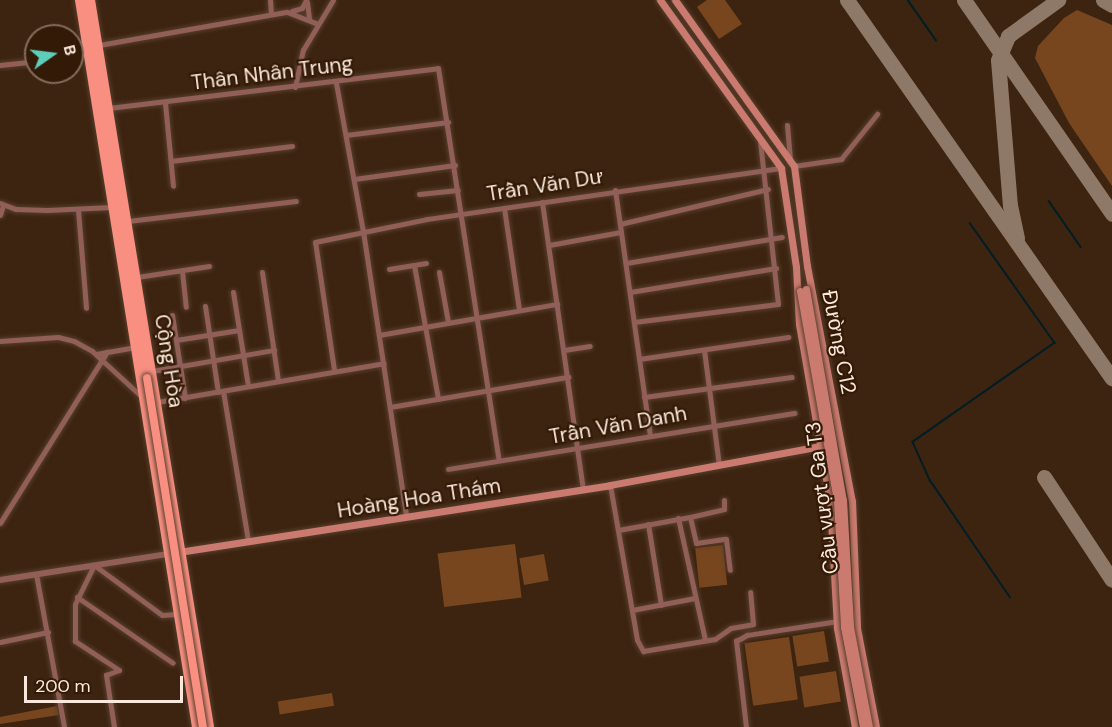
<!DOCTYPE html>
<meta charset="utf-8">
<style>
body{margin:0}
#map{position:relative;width:1112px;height:727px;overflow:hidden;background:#3d2410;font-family:"DM Sans",sans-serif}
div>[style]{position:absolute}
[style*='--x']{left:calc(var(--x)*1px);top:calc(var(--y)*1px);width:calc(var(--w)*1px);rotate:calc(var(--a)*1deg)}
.green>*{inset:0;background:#78461e;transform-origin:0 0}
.stream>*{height:1.5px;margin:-0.75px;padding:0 0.75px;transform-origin:0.75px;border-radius:0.75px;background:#011d24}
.taxiway>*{height:15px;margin:-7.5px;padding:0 7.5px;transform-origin:7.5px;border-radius:7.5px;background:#8e7867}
.roads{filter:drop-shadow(0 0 2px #573f2d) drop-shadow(0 0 2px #573f2d)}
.minor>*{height:5px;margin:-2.5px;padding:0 2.5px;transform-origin:2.5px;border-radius:2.5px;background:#915f57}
.tertiary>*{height:6px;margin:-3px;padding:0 3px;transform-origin:3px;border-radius:3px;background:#915f57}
.secondary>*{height:7px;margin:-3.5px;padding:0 3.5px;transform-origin:3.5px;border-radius:3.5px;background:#cb7a6f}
.primary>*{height:8px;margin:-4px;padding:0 4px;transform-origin:4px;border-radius:4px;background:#f88f81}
.bridges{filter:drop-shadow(0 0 2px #573f2d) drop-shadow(0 0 2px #573f2d)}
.secondary-bridge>*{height:7px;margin:-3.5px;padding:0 3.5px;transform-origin:3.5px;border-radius:3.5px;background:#cb7a6f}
.primary-bridge>*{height:8px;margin:-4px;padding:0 4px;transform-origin:4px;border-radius:4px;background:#f88f81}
span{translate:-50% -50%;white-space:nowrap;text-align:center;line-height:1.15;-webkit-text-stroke:4.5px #331a06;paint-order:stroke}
.street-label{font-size:21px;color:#fae8dc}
.north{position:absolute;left:24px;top:24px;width:60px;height:60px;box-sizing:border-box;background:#331a06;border:2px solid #836c5c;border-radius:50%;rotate:76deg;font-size:16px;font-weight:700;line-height:24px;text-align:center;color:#fae8dc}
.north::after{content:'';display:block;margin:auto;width:21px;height:27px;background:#5dceb9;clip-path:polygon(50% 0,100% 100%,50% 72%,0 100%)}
.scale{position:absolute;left:24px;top:676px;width:159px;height:27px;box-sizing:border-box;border:3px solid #fae8dc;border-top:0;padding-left:8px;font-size:18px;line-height:21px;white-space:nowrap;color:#fae8dc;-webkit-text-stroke:4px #331a06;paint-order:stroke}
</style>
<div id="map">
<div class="green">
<div style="clip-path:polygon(707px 0,725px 0,742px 24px,719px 39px,697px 7px)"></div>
<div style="clip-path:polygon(1077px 10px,1112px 25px,1112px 186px,1069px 123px,1035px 58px,1038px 46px,1064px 18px)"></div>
<div style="left:515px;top:544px;width:54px;height:78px;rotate:83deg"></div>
<div style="left:723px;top:545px;width:40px;height:28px;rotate:84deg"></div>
<div style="left:544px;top:554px;width:27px;height:25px;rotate:80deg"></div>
<div style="left:824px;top:631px;width:31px;height:32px;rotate:81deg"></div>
<div style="left:789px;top:637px;width:63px;height:45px;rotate:82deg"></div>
<div style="left:836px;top:671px;width:31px;height:37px;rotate:81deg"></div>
<div style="left:332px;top:693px;width:13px;height:55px;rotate:81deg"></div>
<div style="clip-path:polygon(57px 706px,59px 715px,0 724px,0 717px)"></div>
</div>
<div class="stream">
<div style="--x:908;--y:0;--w:49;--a:55"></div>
<div style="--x:1049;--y:201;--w:56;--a:55.2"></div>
<div style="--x:970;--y:223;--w:147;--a:54.7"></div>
<div style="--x:1055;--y:343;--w:173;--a:145.1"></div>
<div style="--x:913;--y:442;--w:42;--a:65.9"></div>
<div style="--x:930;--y:480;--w:142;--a:55.6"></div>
</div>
<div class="taxiway">
<div style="--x:847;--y:0;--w:462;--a:55"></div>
<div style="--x:964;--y:0;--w:260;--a:55.3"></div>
<div style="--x:1103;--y:0;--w:10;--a:29"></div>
<div style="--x:1017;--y:238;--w:33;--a:-102"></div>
<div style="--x:1010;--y:206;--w:146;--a:-94.7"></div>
<div style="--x:998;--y:60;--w:26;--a:-67"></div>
<div style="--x:1008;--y:36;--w:62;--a:-35.8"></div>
<div style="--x:1044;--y:477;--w:123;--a:56.6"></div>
</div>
<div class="roads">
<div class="minor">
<div style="--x:270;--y:0;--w:14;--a:86"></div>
<div style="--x:307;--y:2;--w:17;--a:83"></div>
<div style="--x:292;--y:11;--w:10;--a:-17"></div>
<div style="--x:302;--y:8;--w:9;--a:-63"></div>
<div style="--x:99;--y:45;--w:191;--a:-10"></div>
<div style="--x:287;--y:12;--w:33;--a:21"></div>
<div style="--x:72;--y:57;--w:16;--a:-15"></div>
<div style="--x:76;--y:57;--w:19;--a:-65"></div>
<div style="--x:0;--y:65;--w:36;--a:-6"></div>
<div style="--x:336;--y:83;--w:150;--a:79.7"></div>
<div style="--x:363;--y:231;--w:287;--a:81.4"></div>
<div style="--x:295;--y:87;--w:38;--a:-78"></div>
<div style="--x:303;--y:50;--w:58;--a:-59"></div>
<div style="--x:165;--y:103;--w:83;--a:84.5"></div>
<div style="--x:109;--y:108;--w:331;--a:-6.9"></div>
<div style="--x:438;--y:68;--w:397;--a:81.2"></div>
<div style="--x:787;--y:125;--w:33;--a:85"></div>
<div style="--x:346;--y:135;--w:103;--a:-7.3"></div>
<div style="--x:171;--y:161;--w:122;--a:-7.1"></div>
<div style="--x:794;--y:166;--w:48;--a:-8.5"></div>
<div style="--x:841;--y:159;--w:58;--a:-51.3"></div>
<div style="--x:354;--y:179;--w:102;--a:-7.9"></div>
<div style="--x:615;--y:190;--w:248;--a:81.9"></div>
<div style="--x:419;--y:194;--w:39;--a:-6"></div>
<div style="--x:542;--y:202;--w:290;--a:81.9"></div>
<div style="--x:0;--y:203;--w:17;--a:21"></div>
<div style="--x:16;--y:209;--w:31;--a:2"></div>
<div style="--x:47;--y:210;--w:65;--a:-2.6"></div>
<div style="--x:504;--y:208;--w:103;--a:81.6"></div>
<div style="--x:78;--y:210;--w:98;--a:85.3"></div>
<div style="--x:0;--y:215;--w:10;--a:-73"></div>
<div style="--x:128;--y:221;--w:169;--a:-6.8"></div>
<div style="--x:620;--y:224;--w:152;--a:-13.3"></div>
<div style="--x:549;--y:245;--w:73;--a:-10.2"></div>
<div style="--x:426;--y:263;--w:12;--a:171"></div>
<div style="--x:414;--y:265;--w:136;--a:79.8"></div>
<div style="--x:626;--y:263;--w:158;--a:-9.5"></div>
<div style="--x:389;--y:269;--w:25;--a:-9"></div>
<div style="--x:182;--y:271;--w:36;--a:84"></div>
<div style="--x:262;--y:272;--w:109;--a:81.6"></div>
<div style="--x:439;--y:272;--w:51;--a:79.8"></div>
<div style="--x:137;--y:277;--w:73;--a:-8.7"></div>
<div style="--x:233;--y:292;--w:95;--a:80.9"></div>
<div style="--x:630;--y:292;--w:148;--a:-9.3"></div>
<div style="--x:205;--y:306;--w:87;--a:81.4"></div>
<div style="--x:172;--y:315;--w:84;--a:81.1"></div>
<div style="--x:634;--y:322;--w:145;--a:-7.1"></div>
<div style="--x:778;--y:304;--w:165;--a:-96.3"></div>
<div style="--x:379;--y:335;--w:181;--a:-9.9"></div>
<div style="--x:176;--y:340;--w:64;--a:-9"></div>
<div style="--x:0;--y:341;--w:58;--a:-3.9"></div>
<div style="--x:58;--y:337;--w:16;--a:14"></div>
<div style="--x:74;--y:341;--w:21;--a:29"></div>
<div style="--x:92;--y:351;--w:68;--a:42.6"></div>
<div style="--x:564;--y:350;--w:26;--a:-9"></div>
<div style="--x:704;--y:350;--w:116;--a:82.6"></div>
<div style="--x:96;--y:354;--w:39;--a:-10"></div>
<div style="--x:639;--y:359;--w:151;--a:-8.4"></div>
<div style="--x:334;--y:370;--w:129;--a:-98.4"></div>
<div style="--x:315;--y:242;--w:114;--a:-11.6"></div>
<div style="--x:427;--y:219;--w:358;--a:-8.2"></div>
<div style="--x:152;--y:371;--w:124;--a:-9.8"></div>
<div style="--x:223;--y:391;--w:152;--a:80.5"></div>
<div style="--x:644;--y:397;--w:149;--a:-7.7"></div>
<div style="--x:157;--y:402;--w:230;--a:-9.7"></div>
<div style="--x:390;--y:407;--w:181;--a:-9.6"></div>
<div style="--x:448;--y:469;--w:351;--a:-9.2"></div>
<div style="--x:610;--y:485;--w:157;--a:80.1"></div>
<div style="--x:637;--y:640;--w:13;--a:61"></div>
<div style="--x:643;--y:651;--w:73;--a:-9.5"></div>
<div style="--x:715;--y:639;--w:19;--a:-35"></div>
<div style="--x:731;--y:628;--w:22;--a:-10"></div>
<div style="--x:753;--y:624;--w:32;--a:-95"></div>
<div style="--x:690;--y:517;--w:35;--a:-13"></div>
<div style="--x:724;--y:509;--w:9;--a:-90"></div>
<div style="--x:678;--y:518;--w:125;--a:77.5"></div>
<div style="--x:0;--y:523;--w:202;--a:-58"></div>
<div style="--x:648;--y:524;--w:82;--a:80.9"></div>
<div style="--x:618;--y:530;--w:73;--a:-10.2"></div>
<div style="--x:690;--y:517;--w:27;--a:77"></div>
<div style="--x:696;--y:543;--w:30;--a:-8"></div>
<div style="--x:726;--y:539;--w:31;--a:83"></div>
<div style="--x:36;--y:574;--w:156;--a:79.6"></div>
<div style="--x:77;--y:597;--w:116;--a:34.5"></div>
<div style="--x:632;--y:610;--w:64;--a:-10.8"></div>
<div style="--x:0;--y:642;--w:49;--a:-11.8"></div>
<div style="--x:119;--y:670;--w:53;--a:-146.6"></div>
<div style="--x:75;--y:641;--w:37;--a:-90"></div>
<div style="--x:75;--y:604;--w:43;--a:-64"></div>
<div style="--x:94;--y:565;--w:84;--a:36.3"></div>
<div style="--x:162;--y:615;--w:15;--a:-4"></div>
<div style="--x:114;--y:727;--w:53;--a:-98.7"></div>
<div style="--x:106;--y:675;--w:14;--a:-21"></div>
<div style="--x:746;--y:727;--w:87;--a:-96.6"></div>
<div style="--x:736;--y:641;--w:13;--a:-29"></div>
<div style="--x:747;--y:635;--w:91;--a:-8.8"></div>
</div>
<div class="tertiary">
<div style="--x:0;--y:580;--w:169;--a:-8.8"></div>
</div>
<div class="secondary">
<div style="--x:660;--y:0;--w:207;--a:54.2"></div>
<div style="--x:781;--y:168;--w:100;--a:81.4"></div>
<div style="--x:796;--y:267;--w:57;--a:87"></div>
<div style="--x:799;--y:324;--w:181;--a:80.1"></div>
<div style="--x:830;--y:502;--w:126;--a:86.8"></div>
<div style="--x:837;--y:628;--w:101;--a:79.7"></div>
<div style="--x:675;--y:0;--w:204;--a:54.4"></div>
<div style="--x:794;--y:166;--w:101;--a:82.6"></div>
<div style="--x:807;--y:266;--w:239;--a:79.2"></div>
<div style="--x:852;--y:501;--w:127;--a:87.7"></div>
<div style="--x:857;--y:628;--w:101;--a:79.1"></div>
<div style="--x:179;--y:552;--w:436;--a:-8.8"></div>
<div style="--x:610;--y:485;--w:219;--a:-10.5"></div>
</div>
<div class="primary">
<div style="--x:79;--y:0;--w:736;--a:80.86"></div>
<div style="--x:85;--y:0;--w:383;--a:80.7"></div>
<div style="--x:91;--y:0;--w:737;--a:80.7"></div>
</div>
</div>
<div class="bridges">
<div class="secondary-bridge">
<div style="--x:806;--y:289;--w:214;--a:80.1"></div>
<div style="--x:843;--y:500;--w:127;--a:86.8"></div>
<div style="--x:850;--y:627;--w:102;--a:79.2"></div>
<div style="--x:800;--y:291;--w:213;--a:80"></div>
<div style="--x:837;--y:501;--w:126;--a:86.8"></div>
<div style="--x:844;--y:627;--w:102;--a:79.2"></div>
</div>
<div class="primary-bridge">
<div style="--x:147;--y:378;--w:353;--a:80.9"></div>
</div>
</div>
<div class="street-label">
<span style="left:272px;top:73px;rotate:-7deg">Thân Nhân Trung</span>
<span style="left:545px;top:185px;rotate:-9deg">Trần Văn Dư</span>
<span style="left:839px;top:342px;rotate:79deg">Đường C12</span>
<span style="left:169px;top:361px;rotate:81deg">Cộng Hòa</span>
<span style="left:618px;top:425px;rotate:-10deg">Trần Văn Danh</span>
<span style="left:419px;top:498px;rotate:-9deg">Hoàng Hoa Thám</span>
<span style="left:822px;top:498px;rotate:-97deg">Cầu vượt Ga T3</span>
</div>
<div class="north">B</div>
<div class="scale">200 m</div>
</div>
